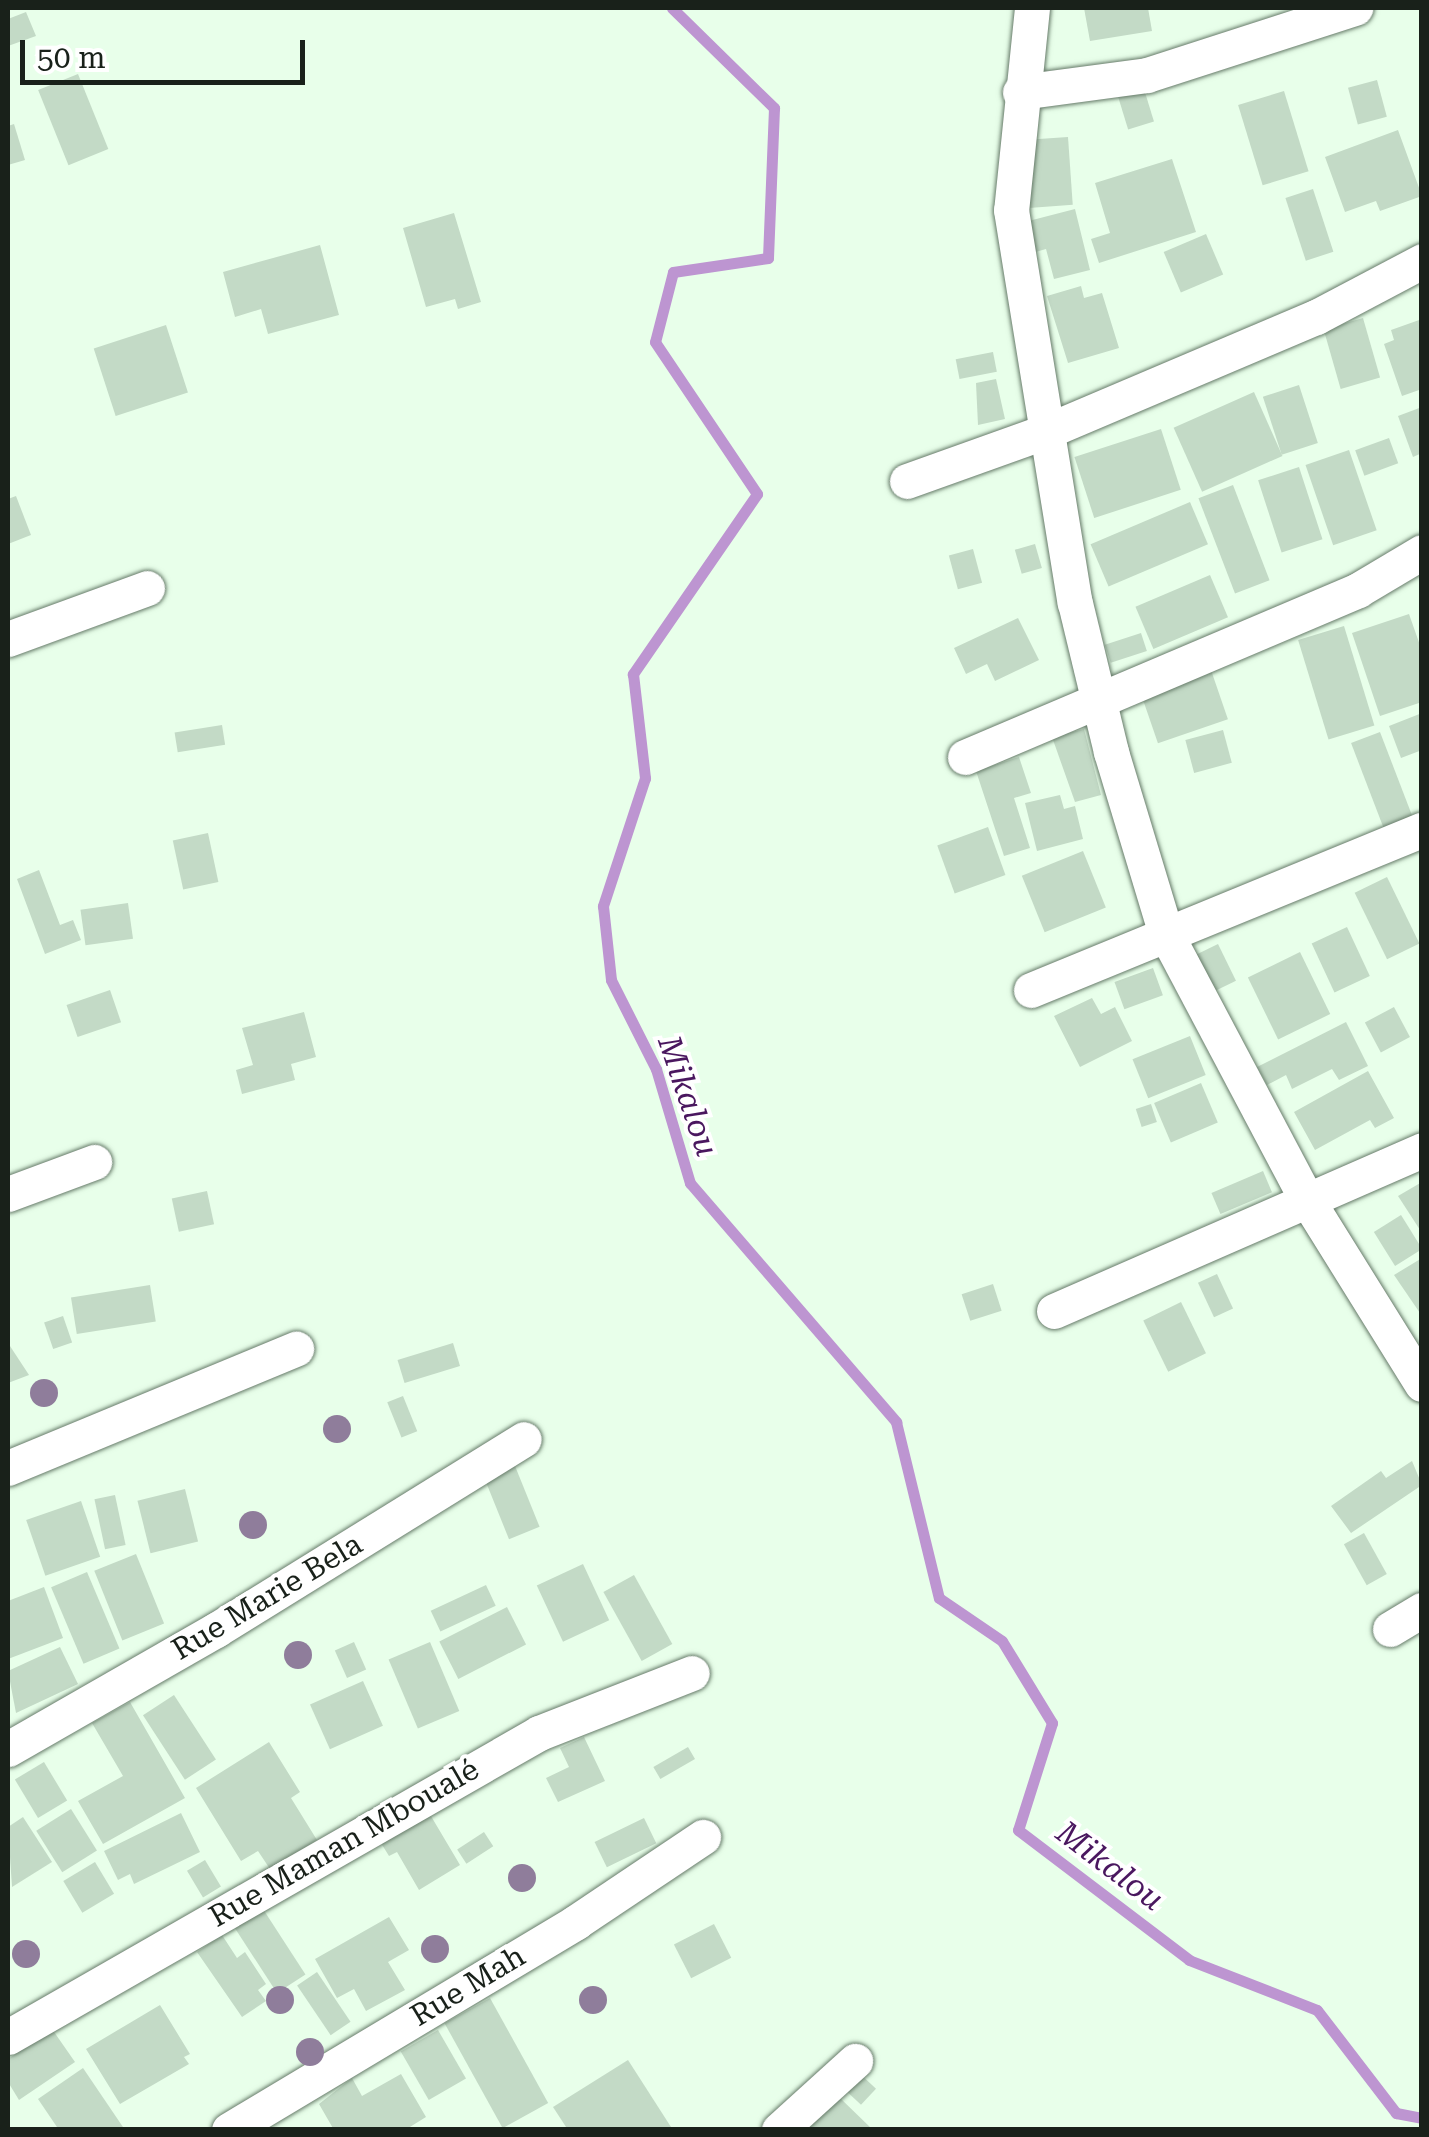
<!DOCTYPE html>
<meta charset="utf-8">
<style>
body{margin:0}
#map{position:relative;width:1429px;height:2137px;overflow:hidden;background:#e8ffea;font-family:"Roboto Serif",serif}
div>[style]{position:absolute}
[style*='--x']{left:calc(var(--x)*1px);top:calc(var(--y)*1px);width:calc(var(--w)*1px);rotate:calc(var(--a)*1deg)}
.stream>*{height:11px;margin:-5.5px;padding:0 5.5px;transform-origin:5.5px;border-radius:5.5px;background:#bd95d1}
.building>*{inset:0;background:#c3dac6;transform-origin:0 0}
.roads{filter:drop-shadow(0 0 2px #667b69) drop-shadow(0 0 2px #667b69)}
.minor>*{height:35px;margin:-17.5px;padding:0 17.5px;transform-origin:17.5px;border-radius:17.5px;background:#fff}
.trees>*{width:28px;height:28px;margin:-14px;border-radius:50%;background:#8f7d9b}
span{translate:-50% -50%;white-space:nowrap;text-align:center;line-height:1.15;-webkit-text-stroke:8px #fff;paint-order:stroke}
.street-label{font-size:30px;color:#19211a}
.water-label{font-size:32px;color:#4a175f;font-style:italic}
.frame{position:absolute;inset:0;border:10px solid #19211a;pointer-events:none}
.scale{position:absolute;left:20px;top:40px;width:285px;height:45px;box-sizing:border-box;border:5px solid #19211a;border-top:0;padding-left:12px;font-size:30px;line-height:35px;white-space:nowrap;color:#19211a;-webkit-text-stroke:8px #fff;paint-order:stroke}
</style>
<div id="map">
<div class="stream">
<div style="--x:672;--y:8;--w:143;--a:44.4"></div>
<div style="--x:774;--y:108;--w:150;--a:92.3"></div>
<div style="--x:768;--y:258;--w:96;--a:171.6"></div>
<div style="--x:673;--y:272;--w:72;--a:104.4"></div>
<div style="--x:655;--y:342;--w:183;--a:56.1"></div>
<div style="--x:757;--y:494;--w:219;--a:124.6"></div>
<div style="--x:633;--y:674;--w:105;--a:83.4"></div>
<div style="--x:645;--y:778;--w:135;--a:108.2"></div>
<div style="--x:603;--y:906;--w:74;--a:83.8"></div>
<div style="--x:611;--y:980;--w:100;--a:63.2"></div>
<div style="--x:656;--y:1069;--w:119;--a:73.4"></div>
<div style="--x:690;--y:1183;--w:316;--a:49.2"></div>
<div style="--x:896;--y:1422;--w:181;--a:76.3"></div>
<div style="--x:939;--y:1598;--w:76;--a:34.3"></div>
<div style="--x:1002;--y:1641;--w:96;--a:58.6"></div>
<div style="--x:1052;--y:1723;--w:112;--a:107.6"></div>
<div style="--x:1018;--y:1830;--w:215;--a:37.2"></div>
<div style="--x:1189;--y:1960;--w:137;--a:21.3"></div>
<div style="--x:1317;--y:2010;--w:130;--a:52.5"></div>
<div style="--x:1396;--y:2113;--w:26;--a:11"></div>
</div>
<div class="building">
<div style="clip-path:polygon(1084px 8px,1148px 8px,1152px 31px,1090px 41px)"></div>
<div style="clip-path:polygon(26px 12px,36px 36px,8px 46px,8px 19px)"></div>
<div style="left:78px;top:74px;width:81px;height:43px;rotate:68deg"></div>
<div style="left:1377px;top:80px;width:38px;height:30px;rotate:75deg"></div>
<div style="left:1144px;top:89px;width:34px;height:27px;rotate:73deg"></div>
<div style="left:1284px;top:91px;width:84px;height:48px;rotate:73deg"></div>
<div style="clip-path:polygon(14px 124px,25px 160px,8px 165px,8px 126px)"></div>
<div style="clip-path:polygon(1398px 130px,1422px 196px,1380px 211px,1376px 201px,1345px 212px,1325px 157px)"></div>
<div style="left:1068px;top:137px;width:68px;height:44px;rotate:86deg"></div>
<div style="clip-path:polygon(1172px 159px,1196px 232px,1099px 263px,1091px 239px,1110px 233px,1095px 183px)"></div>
<div style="left:1313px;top:189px;width:66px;height:29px;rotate:72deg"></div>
<div style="clip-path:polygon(1075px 209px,1090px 270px,1054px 279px,1046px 249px,1025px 255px,1017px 224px)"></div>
<div style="clip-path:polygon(454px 213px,481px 302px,458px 309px,455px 299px,426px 307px,403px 228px)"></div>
<div style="left:1206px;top:234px;width:44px;height:46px;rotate:67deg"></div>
<div style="clip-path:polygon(320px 245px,339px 315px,268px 334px,261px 309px,235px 317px,223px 272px)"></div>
<div style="clip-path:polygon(1081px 286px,1084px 298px,1102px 293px,1119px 348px,1068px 363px,1047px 296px)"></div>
<div style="left:1363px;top:318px;width:62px;height:41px;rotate:74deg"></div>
<div style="clip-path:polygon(1422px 319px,1422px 389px,1402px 396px,1384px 344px,1394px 340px,1391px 330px)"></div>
<div style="left:166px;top:325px;width:71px;height:76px;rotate:72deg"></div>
<div style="left:993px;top:352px;width:20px;height:38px;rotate:79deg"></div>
<div style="clip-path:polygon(996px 379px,1005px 419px,978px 425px,976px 383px)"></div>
<div style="left:1299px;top:385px;width:61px;height:38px;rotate:72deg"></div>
<div style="left:1254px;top:392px;width:70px;height:88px;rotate:66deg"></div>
<div style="clip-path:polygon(1422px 407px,1422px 453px,1413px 457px,1398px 416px)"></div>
<div style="left:1161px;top:429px;width:64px;height:91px;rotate:72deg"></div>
<div style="left:1389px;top:438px;width:27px;height:36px;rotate:70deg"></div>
<div style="left:1349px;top:450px;width:85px;height:46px;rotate:71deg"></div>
<div style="left:1299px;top:467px;width:76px;height:43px;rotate:72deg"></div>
<div style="left:1233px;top:485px;width:102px;height:37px;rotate:69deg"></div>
<div style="clip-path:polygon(16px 496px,31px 535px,8px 544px,8px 499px)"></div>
<div style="left:1190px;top:502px;width:46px;height:108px;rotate:67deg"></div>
<div style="left:1035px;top:544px;width:25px;height:21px;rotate:74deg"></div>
<div style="left:973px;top:549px;width:35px;height:25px;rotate:75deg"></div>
<div style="left:1210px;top:575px;width:46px;height:81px;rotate:67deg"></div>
<div style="clip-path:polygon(1409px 614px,1422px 651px,1422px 702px,1380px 716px,1352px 633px)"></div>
<div style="clip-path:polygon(1018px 618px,1039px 660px,995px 681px,987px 664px,966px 674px,954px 648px)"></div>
<div style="left:1344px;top:626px;width:104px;height:48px;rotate:73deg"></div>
<div style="left:1141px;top:633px;width:19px;height:38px;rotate:72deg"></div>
<div style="left:1211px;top:670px;width:52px;height:74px;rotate:71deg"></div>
<div style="clip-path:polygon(1422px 713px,1422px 750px,1401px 758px,1389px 726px)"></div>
<div style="left:222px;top:725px;width:20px;height:48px;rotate:81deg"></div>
<div style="clip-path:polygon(1084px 729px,1101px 795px,1075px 802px,1052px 737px)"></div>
<div style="left:1223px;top:730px;width:34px;height:39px;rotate:75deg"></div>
<div style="left:1380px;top:732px;width:90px;height:31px;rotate:69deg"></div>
<div style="clip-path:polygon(1019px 757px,1031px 793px,1014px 798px,1030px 848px,1004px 856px,976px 771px)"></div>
<div style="clip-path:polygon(1060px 795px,1064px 809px,1075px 806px,1083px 839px,1037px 851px,1025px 803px)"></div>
<div style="left:988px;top:827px;width:51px;height:54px;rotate:70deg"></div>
<div style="left:208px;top:833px;width:50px;height:36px;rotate:78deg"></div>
<div style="left:1083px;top:851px;width:61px;height:66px;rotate:68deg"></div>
<div style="clip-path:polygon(39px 870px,60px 925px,73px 920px,81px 940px,45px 954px,17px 879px)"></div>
<div style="left:1387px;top:877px;width:74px;height:36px;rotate:64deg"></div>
<div style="left:128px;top:903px;width:36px;height:48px;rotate:82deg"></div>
<div style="left:1347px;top:927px;width:54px;height:39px;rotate:65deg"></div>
<div style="left:1218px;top:944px;width:41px;height:24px;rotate:64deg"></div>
<div style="left:1300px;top:952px;width:69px;height:58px;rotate:64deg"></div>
<div style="left:1153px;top:968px;width:29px;height:41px;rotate:70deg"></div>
<div style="left:110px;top:990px;width:34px;height:46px;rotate:71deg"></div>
<div style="clip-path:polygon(1092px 998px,1101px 1014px,1115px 1007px,1132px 1041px,1080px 1067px,1054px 1016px)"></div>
<div style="left:1394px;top:1007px;width:34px;height:33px;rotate:62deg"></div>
<div style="clip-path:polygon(304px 1012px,316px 1057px,291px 1064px,295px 1080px,242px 1094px,236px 1070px,253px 1065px,242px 1028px)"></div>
<div style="clip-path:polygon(1346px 1022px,1368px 1066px,1339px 1080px,1332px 1069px,1292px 1089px,1286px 1075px,1267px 1085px,1257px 1067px)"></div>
<div style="left:1190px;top:1036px;width:42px;height:62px;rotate:68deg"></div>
<div style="clip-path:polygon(1368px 1071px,1394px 1118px,1375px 1128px,1370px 1120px,1315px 1150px,1294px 1112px)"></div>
<div style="left:1201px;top:1083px;width:43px;height:51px;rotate:67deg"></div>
<div style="left:1151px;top:1104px;width:19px;height:16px;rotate:72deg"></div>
<div style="left:1263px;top:1171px;width:23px;height:56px;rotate:67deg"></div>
<div style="clip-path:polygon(1422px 1182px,1422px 1233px,1398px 1196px)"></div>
<div style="left:207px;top:1191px;width:34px;height:36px;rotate:78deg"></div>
<div style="left:1401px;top:1215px;width:40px;height:32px;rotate:58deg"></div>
<div style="clip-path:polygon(1422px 1258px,1422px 1316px,1394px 1275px)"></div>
<div style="left:1217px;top:1274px;width:38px;height:21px;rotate:65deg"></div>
<div style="left:993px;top:1284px;width:28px;height:33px;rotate:72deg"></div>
<div style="left:150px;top:1285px;width:37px;height:80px;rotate:81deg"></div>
<div style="left:1181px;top:1302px;width:57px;height:42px;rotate:64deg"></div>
<div style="left:63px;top:1316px;width:28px;height:20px;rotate:71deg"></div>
<div style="clip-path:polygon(8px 1343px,29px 1375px,8px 1383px)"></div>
<div style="left:453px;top:1343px;width:24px;height:58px;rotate:73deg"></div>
<div style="left:403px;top:1396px;width:38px;height:17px;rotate:68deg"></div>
<div style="left:513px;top:1461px;width:71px;height:33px;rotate:68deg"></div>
<div style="clip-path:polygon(1412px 1461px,1422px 1485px,1351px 1533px,1331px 1506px,1381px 1471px,1386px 1478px)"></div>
<div style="left:185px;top:1489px;width:54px;height:49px;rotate:76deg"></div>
<div style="left:115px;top:1495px;width:51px;height:21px;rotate:78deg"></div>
<div style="left:81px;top:1501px;width:59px;height:58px;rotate:71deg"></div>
<div style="left:1364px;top:1533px;width:47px;height:23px;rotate:61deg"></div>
<div style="left:136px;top:1554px;width:75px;height:45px;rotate:68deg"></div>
<div style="left:583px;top:1564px;width:62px;height:51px;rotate:65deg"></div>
<div style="left:87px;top:1572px;width:83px;height:39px;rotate:67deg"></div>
<div style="left:634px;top:1575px;width:79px;height:35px;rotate:61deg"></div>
<div style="left:486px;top:1585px;width:23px;height:61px;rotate:65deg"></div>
<div style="clip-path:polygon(44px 1587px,63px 1638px,8px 1659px,8px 1601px)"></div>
<div style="left:507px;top:1607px;width:42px;height:76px;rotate:63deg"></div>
<div style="left:354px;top:1642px;width:30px;height:21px;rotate:66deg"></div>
<div style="left:430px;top:1642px;width:75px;height:45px;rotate:67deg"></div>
<div style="clip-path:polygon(60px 1647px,78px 1684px,16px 1713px,8px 1671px)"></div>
<div style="left:363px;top:1681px;width:49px;height:58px;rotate:66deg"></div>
<div style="left:174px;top:1695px;width:77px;height:37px;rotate:57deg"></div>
<div style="clip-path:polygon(130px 1702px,185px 1798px,103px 1844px,78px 1801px,123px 1776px,92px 1723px)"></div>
<div style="clip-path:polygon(584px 1737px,605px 1781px,558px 1802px,546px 1778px,569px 1767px,560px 1748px)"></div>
<div style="clip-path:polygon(269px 1742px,300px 1792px,291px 1798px,317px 1840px,270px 1869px,258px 1851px,241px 1861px,196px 1788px)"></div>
<div style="left:688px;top:1747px;width:14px;height:40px;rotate:60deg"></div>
<div style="left:44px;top:1762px;width:45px;height:34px;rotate:59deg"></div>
<div style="clip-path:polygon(425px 1806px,460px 1865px,419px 1890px,397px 1852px,389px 1856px,376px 1835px)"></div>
<div style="left:71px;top:1809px;width:49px;height:41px;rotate:58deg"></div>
<div style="clip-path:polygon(181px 1813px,200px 1852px,134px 1884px,130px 1874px,118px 1880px,104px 1851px)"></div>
<div style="clip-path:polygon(23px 1817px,52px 1862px,12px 1887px,8px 1827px)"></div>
<div style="left:644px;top:1818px;width:28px;height:55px;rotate:64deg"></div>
<div style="left:484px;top:1832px;width:17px;height:32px;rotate:57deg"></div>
<div style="left:205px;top:1860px;width:31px;height:21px;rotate:59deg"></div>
<div style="left:95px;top:1862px;width:37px;height:37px;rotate:59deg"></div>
<div style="left:263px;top:1909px;width:78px;height:34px;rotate:57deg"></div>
<div style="clip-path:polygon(389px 1917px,409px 1950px,388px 1962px,405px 1990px,366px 2011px,354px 1989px,337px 1998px,315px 1959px)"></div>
<div style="left:714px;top:1924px;width:38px;height:45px;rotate:63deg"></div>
<div style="clip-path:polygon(222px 1935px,237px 1958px,245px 1952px,266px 1984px,258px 1990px,266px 2001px,242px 2017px,197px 1952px)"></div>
<div style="left:317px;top:1972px;width:60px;height:24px;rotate:56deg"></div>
<div style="left:490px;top:1998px;width:120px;height:52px;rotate:61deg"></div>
<div style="clip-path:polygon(160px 2005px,190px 2054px,184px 2057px,189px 2064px,120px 2104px,86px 2049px)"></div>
<div style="clip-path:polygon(52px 2029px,75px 2062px,19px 2100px,8px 2082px,8px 2059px)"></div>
<div style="left:438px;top:2030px;width:56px;height:43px;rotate:60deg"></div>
<div style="clip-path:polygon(628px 2060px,671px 2127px,568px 2130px,553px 2107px)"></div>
<div style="clip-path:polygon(83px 2068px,125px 2130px,59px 2130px,38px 2099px)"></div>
<div style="left:857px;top:2071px;width:26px;height:22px;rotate:43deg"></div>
<div style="clip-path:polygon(401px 2074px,426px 2117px,405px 2130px,334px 2130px,319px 2104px,352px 2078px,362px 2096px)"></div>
<div style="clip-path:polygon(839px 2097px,873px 2130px,807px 2130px)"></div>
</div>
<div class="roads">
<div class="minor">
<div style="--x:1032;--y:8;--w:203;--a:95.9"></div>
<div style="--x:1011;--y:210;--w:398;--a:80.8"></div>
<div style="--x:1075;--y:603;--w:153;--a:76.4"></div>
<div style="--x:1111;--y:752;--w:190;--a:73.2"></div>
<div style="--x:1166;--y:934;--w:299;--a:62.1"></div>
<div style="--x:1306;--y:1198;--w:219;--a:58.1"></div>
<div style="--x:1020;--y:92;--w:128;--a:-7.6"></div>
<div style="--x:1147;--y:75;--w:219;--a:-17.9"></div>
<div style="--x:907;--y:481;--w:149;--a:-19.7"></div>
<div style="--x:1047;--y:431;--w:292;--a:-23"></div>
<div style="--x:1316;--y:317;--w:120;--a:-27.8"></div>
<div style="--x:8;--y:639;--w:148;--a:-20.1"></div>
<div style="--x:965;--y:757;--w:427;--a:-23"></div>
<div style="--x:1358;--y:590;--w:74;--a:-30.7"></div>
<div style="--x:1031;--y:990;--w:422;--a:-22.3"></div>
<div style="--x:8;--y:1194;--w:92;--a:-20.4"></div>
<div style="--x:1054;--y:1311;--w:402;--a:-23.6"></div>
<div style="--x:8;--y:1468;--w:312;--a:-22.5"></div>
<div style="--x:1390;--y:1629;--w:37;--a:-31"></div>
<div style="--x:8;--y:1749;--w:240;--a:-29.8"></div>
<div style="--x:216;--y:1630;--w:362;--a:-31.8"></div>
<div style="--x:8;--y:2037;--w:612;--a:-29.79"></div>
<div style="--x:539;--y:1733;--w:164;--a:-21.4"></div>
<div style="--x:229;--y:2130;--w:405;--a:-30.9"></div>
<div style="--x:576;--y:1922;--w:153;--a:-33.8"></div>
<div style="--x:779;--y:2130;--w:103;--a:-42.2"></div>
</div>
</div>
<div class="trees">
<div style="left:44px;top:1393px"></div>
<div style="left:337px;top:1429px"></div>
<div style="left:253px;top:1525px"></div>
<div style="left:298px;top:1655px"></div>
<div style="left:522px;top:1878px"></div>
<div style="left:435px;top:1949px"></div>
<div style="left:26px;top:1954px"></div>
<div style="left:280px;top:2000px"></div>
<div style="left:593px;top:2000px"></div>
<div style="left:310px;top:2052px"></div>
</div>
<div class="street-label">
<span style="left:267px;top:1597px;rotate:-31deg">Rue Marie Bela</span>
<span style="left:344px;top:1843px;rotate:-30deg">Rue Maman Mboualé</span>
<span style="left:468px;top:1986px;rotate:-31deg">Rue Mah</span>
</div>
<div class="water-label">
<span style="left:688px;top:1096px;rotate:71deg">Mikalou</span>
<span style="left:1110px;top:1866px;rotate:37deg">Mikalou</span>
</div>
<div class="frame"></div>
<div class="scale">50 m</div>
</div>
